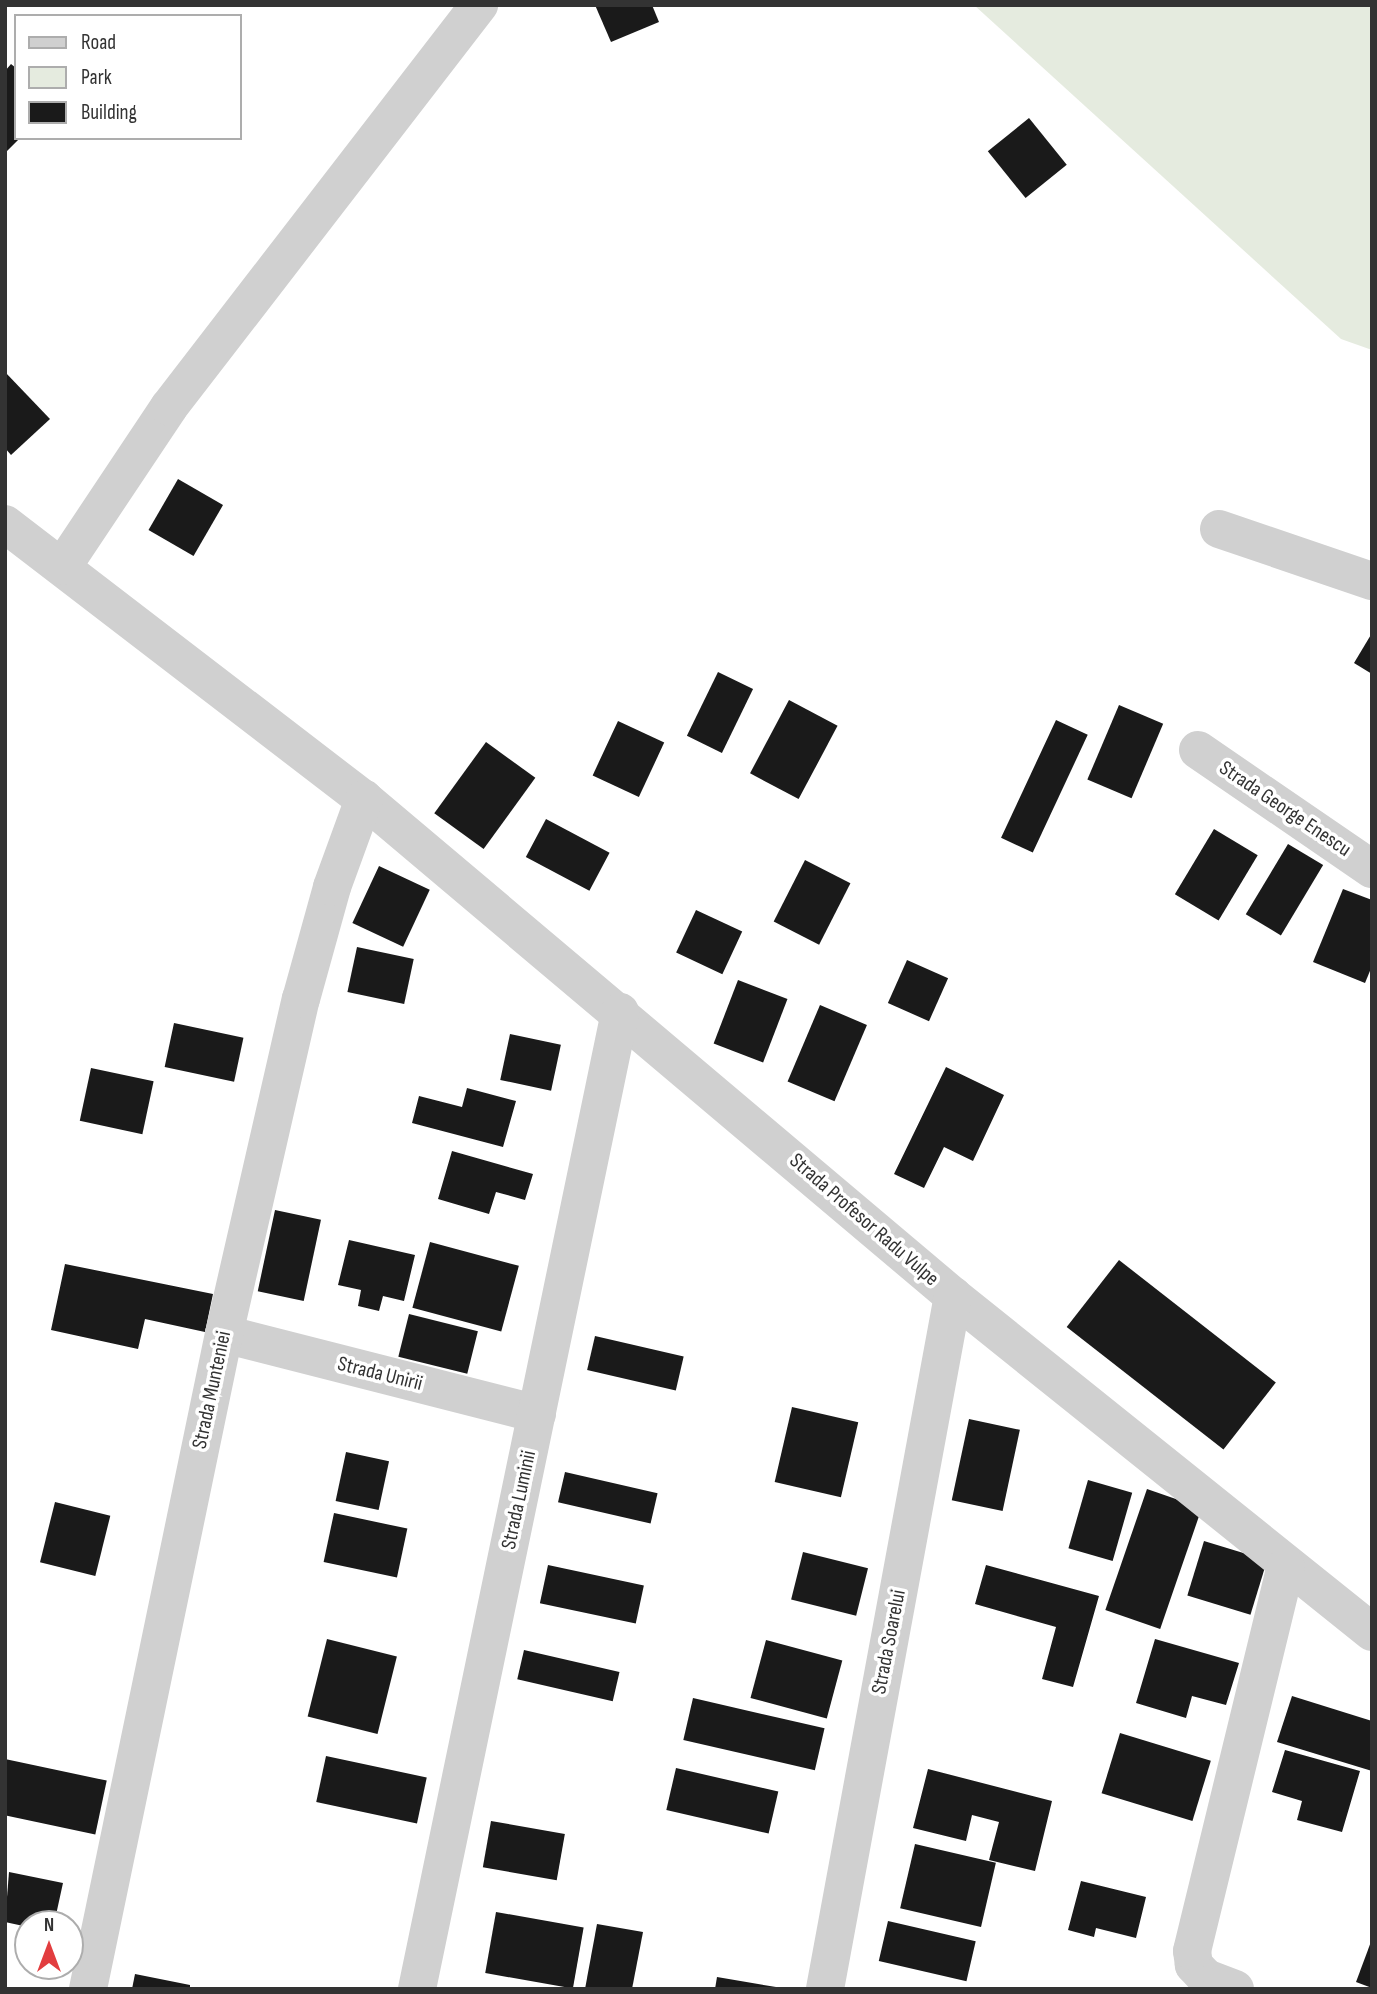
<!DOCTYPE html>
<style>
body{margin:0}
#map{position:relative;width:1377px;height:1994px;overflow:hidden;background:#fff;font-family:"Sofia Sans Condensed",sans-serif}
div>[style]{position:absolute}
[style*='--x']{left:calc(var(--x)*1px);top:calc(var(--y)*1px);width:calc(var(--w)*1px);rotate:calc(var(--a)*1deg)}
.green>*{inset:0;background:#e5ebdf}
.building>*{inset:0;background:#1a1a1a;transform-origin:0 0}
.minor>*{height:38px;margin:-19px;padding:0 19px;transform-origin:19px;border-radius:19px;background:#d0d0d0}
span{translate:-50% -50%;white-space:nowrap;text-align:center;line-height:1.15;-webkit-text-stroke:7px #fff;paint-order:stroke}
.street-label{font-size:21px;color:#333}
.frame{position:absolute;inset:0;border:7px solid #333;pointer-events:none}
.legend{position:absolute;left:14px;top:14px;width:228px;height:126px;box-sizing:border-box;background:#fff;border:2px solid #adadad;margin:0;padding:9px 12px;list-style:none;font-size:21px;color:#333}
.legend li{display:flex;align-items:center;gap:14px;height:35px}
.legend b{width:35px;border:2px solid #adadad}
.north{position:absolute;left:14px;top:1910px;width:70px;height:70px;box-sizing:border-box;background:#fff;border:2px solid #adadad;border-radius:50%;rotate:0deg;font-size:19px;font-weight:700;line-height:28px;text-align:center;color:#333}
.north::after{content:'';display:block;margin:auto;width:24px;height:32px;background:#e23d3f;clip-path:polygon(50% 0,100% 100%,50% 72%,0 100%)}
</style>
<div id="map">
<div class="green">
<div style="clip-path:polygon(974px 5px,1372px 5px,1372px 350px,1341px 339px)"></div>
</div>
<div class="building">
<div style="clip-path:polygon(595px 5px,652px 5px,659px 22px,611px 42px)"></div>
<div style="clip-path:polygon(11px 64px,16px 68px,16px 138px,20px 138px,5px 153px,5px 71px)"></div>
<div style="left:1029px;top:118px;width:60px;height:53px;rotate:51deg"></div>
<div style="clip-path:polygon(5px 372px,50px 419px,11px 455px,5px 448px)"></div>
<div style="left:178px;top:479px;width:52px;height:59px;rotate:30deg"></div>
<div style="clip-path:polygon(1372px 633px,1372px 674px,1354px 663px)"></div>
<div style="left:718px;top:672px;width:39px;height:71px;rotate:26deg"></div>
<div style="left:789px;top:700px;width:55px;height:83px;rotate:28deg"></div>
<div style="left:1119px;top:705px;width:48px;height:81px;rotate:23deg"></div>
<div style="left:1056px;top:720px;width:35px;height:130px;rotate:25deg"></div>
<div style="left:618px;top:721px;width:51px;height:60px;rotate:25deg"></div>
<div style="left:486px;top:742px;width:61px;height:88px;rotate:36deg"></div>
<div style="left:546px;top:819px;width:72px;height:43px;rotate:28deg"></div>
<div style="left:1214px;top:829px;width:51px;height:76px;rotate:31deg"></div>
<div style="left:1288px;top:844px;width:41px;height:82px;rotate:31deg"></div>
<div style="left:805px;top:860px;width:51px;height:69px;rotate:27deg"></div>
<div style="left:379px;top:866px;width:56px;height:63px;rotate:25deg"></div>
<div style="clip-path:polygon(1343px 889px,1372px 900px,1372px 966px,1365px 983px,1313px 962px)"></div>
<div style="left:696px;top:910px;width:51px;height:47px;rotate:25deg"></div>
<div style="left:357px;top:947px;width:58px;height:46px;rotate:12deg"></div>
<div style="left:907px;top:960px;width:45px;height:47px;rotate:24deg"></div>
<div style="left:738px;top:980px;width:53px;height:68px;rotate:21deg"></div>
<div style="left:820px;top:1005px;width:51px;height:83px;rotate:23deg"></div>
<div style="left:174px;top:1023px;width:71px;height:45px;rotate:12deg"></div>
<div style="left:510px;top:1034px;width:52px;height:47px;rotate:12deg"></div>
<div style="clip-path:polygon(946px 1067px,1004px 1095px,973px 1161px,944px 1147px,924px 1188px,894px 1174px)"></div>
<div style="left:91px;top:1068px;width:64px;height:54px;rotate:12deg"></div>
<div style="clip-path:polygon(467px 1088px,516px 1101px,503px 1147px,412px 1123px,419px 1096px,462px 1107px)"></div>
<div style="clip-path:polygon(452px 1151px,533px 1174px,525px 1200px,496px 1192px,489px 1214px,438px 1199px)"></div>
<div style="left:275px;top:1210px;width:47px;height:83px;rotate:12deg"></div>
<div style="clip-path:polygon(349px 1240px,415px 1255px,404px 1301px,383px 1296px,379px 1311px,358px 1306px,361px 1290px,338px 1285px)"></div>
<div style="left:430px;top:1242px;width:92px;height:68px;rotate:15deg"></div>
<div style="left:1119px;top:1260px;width:199px;height:85px;rotate:38deg"></div>
<div style="clip-path:polygon(65px 1264px,213px 1294px,205px 1332px,145px 1319px,138px 1349px,51px 1330px)"></div>
<div style="left:409px;top:1314px;width:71px;height:44px;rotate:14deg"></div>
<div style="left:595px;top:1336px;width:91px;height:35px;rotate:13deg"></div>
<div style="left:792px;top:1407px;width:68px;height:77px;rotate:13deg"></div>
<div style="left:969px;top:1419px;width:52px;height:83px;rotate:12deg"></div>
<div style="left:346px;top:1452px;width:44px;height:50px;rotate:12deg"></div>
<div style="left:565px;top:1472px;width:95px;height:31px;rotate:13deg"></div>
<div style="left:1088px;top:1480px;width:46px;height:71px;rotate:16deg"></div>
<div style="left:1147px;top:1489px;width:58px;height:128px;rotate:19deg"></div>
<div style="left:55px;top:1502px;width:57px;height:62px;rotate:14deg"></div>
<div style="left:334px;top:1513px;width:75px;height:50px;rotate:12deg"></div>
<div style="left:1204px;top:1541px;width:66px;height:57px;rotate:17deg"></div>
<div style="left:803px;top:1552px;width:67px;height:49px;rotate:14deg"></div>
<div style="left:548px;top:1565px;width:98px;height:39px;rotate:12deg"></div>
<div style="clip-path:polygon(986px 1565px,1099px 1596px,1073px 1687px,1042px 1679px,1056px 1627px,975px 1604px)"></div>
<div style="left:327px;top:1639px;width:72px;height:80px;rotate:14deg"></div>
<div style="clip-path:polygon(1155px 1639px,1239px 1663px,1226px 1705px,1192px 1696px,1186px 1718px,1136px 1703px)"></div>
<div style="left:766px;top:1640px;width:79px;height:60px;rotate:15deg"></div>
<div style="left:524px;top:1650px;width:98px;height:30px;rotate:13deg"></div>
<div style="clip-path:polygon(1292px 1696px,1372px 1721px,1372px 1771px,1277px 1742px)"></div>
<div style="left:693px;top:1698px;width:135px;height:43px;rotate:13deg"></div>
<div style="left:1120px;top:1733px;width:95px;height:63px;rotate:17deg"></div>
<div style="clip-path:polygon(1285px 1750px,1360px 1771px,1342px 1832px,1297px 1820px,1302px 1801px,1272px 1792px)"></div>
<div style="left:326px;top:1756px;width:103px;height:47px;rotate:12deg"></div>
<div style="left:5px;top:1759px;width:104px;height:55px;rotate:12deg"></div>
<div style="left:676px;top:1768px;width:105px;height:43px;rotate:13deg"></div>
<div style="clip-path:polygon(928px 1769px,1052px 1801px,1035px 1871px,989px 1860px,999px 1822px,972px 1815px,966px 1841px,913px 1828px)"></div>
<div style="left:491px;top:1821px;width:75px;height:47px;rotate:10deg"></div>
<div style="left:915px;top:1844px;width:83px;height:66px;rotate:13deg"></div>
<div style="clip-path:polygon(9px 1872px,63px 1883px,54px 1924px,28px 1927px,5px 1922px)"></div>
<div style="clip-path:polygon(1081px 1881px,1146px 1897px,1136px 1938px,1096px 1928px,1094px 1937px,1068px 1930px)"></div>
<div style="left:496px;top:1912px;width:89px;height:62px;rotate:10deg"></div>
<div style="left:888px;top:1921px;width:90px;height:41px;rotate:13deg"></div>
<div style="clip-path:polygon(597px 1924px,643px 1932px,632px 1989px,585px 1989px)"></div>
<div style="clip-path:polygon(1372px 1939px,1372px 1988px,1356px 1982px)"></div>
<div style="clip-path:polygon(135px 1974px,190px 1985px,190px 1989px,132px 1989px)"></div>
<div style="clip-path:polygon(717px 1977px,776px 1987px,776px 1989px,715px 1989px)"></div>
</div>
<div class="minor">
<div style="--x:5;--y:524;--w:452;--a:37.5"></div>
<div style="--x:364;--y:799;--w:771;--a:40.16"></div>
<div style="--x:953;--y:1296;--w:537;--a:38.73"></div>
<div style="--x:1219;--y:529;--w:162;--a:18.8"></div>
<div style="--x:63;--y:566;--w:191;--a:-56.3"></div>
<div style="--x:169;--y:407;--w:508;--a:-52.36"></div>
<div style="--x:1198;--y:750;--w:211;--a:34.4"></div>
<div style="--x:224;--y:1334;--w:323;--a:14.3"></div>
<div style="--x:88;--y:1989;--w:669;--a:-78.27"></div>
<div style="--x:224;--y:1334;--w:344;--a:-77.1"></div>
<div style="--x:301;--y:999;--w:116;--a:-74.5"></div>
<div style="--x:332;--y:887;--w:94;--a:-70"></div>
<div style="--x:417;--y:1989;--w:998;--a:-78.26"></div>
<div style="--x:825;--y:1989;--w:705;--a:-79.54"></div>
<div style="--x:1235;--y:1989;--w:31;--a:-159"></div>
<div style="--x:1206;--y:1978;--w:18;--a:-133"></div>
<div style="--x:1194;--y:1965;--w:14;--a:-98"></div>
<div style="--x:1192;--y:1951;--w:396;--a:-76.3"></div>
</div>
<div class="street-label">
<span style="left:1285px;top:809px;rotate:34deg">Strada George Enescu</span>
<span style="left:864px;top:1220px;rotate:41deg">Strada Profesor Radu Vulpe</span>
<span style="left:380px;top:1374px;rotate:14deg">Strada Unirii</span>
<span style="left:212px;top:1390px;rotate:-78deg">Strada Munteniei</span>
<span style="left:519px;top:1500px;rotate:-78deg">Strada Luminii</span>
<span style="left:889px;top:1642px;rotate:-79deg">Strada Soarelui</span>
</div>
<div class="frame"></div>
<ul class="legend">
<li><b style="height:9px;background:#d0d0d0"></b>Road</li>
<li><b style="height:19px;background:#e5ebdf"></b>Park</li>
<li><b style="height:19px;background:#1a1a1a"></b>Building</li>
</ul>
<div class="north">N</div>
</div>
